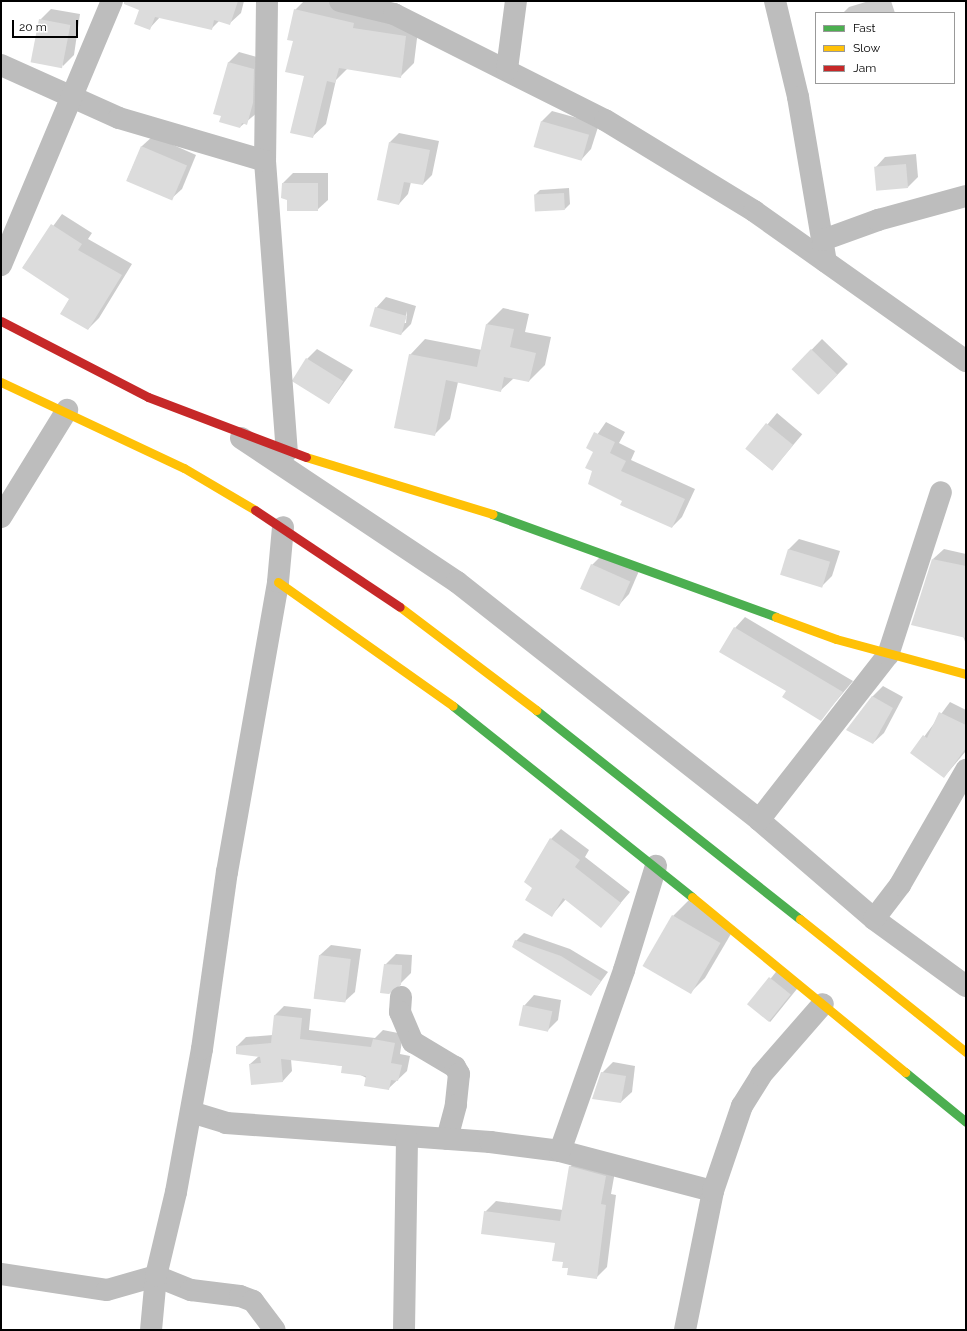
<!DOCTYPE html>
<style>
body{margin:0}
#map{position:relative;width:967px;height:1331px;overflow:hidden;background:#fff;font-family:Raleway,sans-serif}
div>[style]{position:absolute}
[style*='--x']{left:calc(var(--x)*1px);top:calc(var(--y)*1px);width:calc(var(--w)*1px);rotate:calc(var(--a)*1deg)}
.shadow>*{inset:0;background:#0003;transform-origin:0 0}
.building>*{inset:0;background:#dcdcdc;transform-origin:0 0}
.street>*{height:22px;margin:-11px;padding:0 11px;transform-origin:11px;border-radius:11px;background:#bdbdbd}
.fast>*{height:9px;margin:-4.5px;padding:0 4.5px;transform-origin:4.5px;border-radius:4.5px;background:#4caf50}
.slow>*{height:9px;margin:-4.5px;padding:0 4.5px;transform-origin:4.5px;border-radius:4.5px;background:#ffc107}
.jam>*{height:9px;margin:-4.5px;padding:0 4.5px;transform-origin:4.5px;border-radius:4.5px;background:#c62828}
span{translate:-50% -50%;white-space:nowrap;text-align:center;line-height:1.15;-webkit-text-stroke:4px #fff;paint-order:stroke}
.frame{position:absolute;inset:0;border:2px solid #000;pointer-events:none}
.legend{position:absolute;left:815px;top:12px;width:140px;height:72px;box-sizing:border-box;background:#fff;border:1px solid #999;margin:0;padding:5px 7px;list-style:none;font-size:12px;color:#000}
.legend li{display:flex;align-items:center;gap:8px;height:20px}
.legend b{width:20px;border:1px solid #999}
.scale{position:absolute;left:12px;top:20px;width:66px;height:18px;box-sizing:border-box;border:2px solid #000;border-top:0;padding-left:5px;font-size:12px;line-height:14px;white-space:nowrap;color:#000;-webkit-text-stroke:3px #fff;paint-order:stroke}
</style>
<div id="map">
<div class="shadow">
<div style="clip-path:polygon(144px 1px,242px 2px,244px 1px,241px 13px,230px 23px,220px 20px,211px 29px,160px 17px,149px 29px)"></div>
<div style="clip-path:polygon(304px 1px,329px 1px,419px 22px,414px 63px,400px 77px,348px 68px,336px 80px,326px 124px,312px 137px,305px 75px,294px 40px,295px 10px)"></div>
<div style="clip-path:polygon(869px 1px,891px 1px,895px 13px,843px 13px,849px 7px)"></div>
<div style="clip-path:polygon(51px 9px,80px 14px,74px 55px,63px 66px,40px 20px)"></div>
<div style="clip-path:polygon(239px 52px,264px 59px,257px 113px,240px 127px,228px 63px)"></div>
<div style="clip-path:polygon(552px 111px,599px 124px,591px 149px,581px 160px,535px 146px,542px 121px)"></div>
<div style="clip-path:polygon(399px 133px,439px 141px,432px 175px,423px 184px,411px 182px,408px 194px,399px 204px,390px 142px)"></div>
<div style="clip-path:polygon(153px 136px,196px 155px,182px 189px,171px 199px,127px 180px,142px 146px)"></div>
<div style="clip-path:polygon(916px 154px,918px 177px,908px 187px,875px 168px,885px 157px)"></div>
<div style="clip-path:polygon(293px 173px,328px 173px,328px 200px,317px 210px,288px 199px,283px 183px)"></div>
<div style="clip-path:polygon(569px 188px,570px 204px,565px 209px,535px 195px,540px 190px)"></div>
<div style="clip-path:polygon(62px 214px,92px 233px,88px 239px,132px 264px,99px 318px,88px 329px,71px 298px,23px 267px)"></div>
<div style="clip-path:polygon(evenodd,386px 297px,416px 306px,411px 324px,401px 334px,376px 308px,386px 297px,407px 311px,406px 323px,404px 323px,407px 311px)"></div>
<div style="clip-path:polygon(503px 308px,529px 314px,525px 332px,551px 337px,545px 365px,529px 381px,514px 378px,501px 390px,458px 382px,450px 419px,434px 435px,410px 355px,425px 339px,482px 350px,487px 324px)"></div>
<div style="left:822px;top:339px;width:36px;height:42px;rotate:44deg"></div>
<div style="clip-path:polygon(317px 349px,353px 370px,330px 402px,307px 359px)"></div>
<div style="left:777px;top:413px;width:33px;height:47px;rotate:40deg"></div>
<div style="clip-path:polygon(606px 422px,625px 432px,619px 443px,635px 451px,631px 460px,695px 489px,682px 517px,672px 527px,623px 501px,593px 470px,594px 451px,588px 448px)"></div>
<div style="clip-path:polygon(799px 539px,840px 551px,832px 576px,822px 586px,788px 550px)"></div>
<div style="clip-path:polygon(944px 549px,966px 554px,966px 644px,933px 559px)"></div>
<div style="clip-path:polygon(602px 555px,639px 571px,629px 594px,619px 605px,592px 565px)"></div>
<div style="clip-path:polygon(745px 617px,853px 681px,821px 719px,787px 691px,735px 628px)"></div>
<div style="clip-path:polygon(883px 686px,903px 697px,884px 733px,873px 743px,872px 697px)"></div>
<div style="clip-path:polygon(950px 702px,966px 710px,966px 751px,944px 777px,912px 753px)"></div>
<div style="clip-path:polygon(561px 829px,589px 850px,585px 857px,630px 892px,601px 926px,566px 899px,552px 915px,534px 888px,551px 839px)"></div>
<div style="clip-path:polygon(689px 900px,735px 927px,705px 978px,690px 993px,673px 916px)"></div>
<div style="clip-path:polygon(524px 933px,570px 949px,608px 972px,591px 995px,516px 941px)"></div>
<div style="clip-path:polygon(331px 945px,361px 949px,355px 992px,344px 1002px,314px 998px,320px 955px)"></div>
<div style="clip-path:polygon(396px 954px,412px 955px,411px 973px,400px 984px,385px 965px)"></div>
<div style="left:780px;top:967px;width:27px;height:49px;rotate:39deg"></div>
<div style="clip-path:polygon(534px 995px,561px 1000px,558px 1020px,547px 1031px,524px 1006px)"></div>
<div style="clip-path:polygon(284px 1006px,311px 1009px,309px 1030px,375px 1038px,383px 1030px,403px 1034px,400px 1054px,410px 1056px,407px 1071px,388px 1089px,343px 1066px,291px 1059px,292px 1071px,283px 1081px,250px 1064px,259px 1056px,237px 1046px,246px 1037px,273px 1035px,275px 1015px)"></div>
<div style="clip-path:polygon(613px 1062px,635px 1066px,632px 1092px,621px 1102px,602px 1073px)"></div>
<div style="clip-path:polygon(580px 1156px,616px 1166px,611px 1194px,616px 1195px,607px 1267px,596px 1278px,569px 1267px,556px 1242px,485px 1212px,496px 1201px,563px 1210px,570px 1167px)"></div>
</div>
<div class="building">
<div style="clip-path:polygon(124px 1px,238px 1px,230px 25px,214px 20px,212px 30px,155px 17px,150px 30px,134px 24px,139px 10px,124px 4px)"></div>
<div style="clip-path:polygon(294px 9px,354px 23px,353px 28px,406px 36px,401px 78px,339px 68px,335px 83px,327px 81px,313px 138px,290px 133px,304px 76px,285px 72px,293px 41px,287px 40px)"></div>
<div style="left:39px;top:19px;width:32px;height:44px;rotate:11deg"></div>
<div style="clip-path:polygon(228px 62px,254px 69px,253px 103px,247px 125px,242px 123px,240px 128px,219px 122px,221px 116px,213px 114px)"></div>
<div style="left:541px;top:121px;width:50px;height:27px;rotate:16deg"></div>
<div style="clip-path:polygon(389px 142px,430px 150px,423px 185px,404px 182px,399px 205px,377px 200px)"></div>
<div style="left:141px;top:146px;width:50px;height:38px;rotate:23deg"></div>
<div style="left:906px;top:164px;width:24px;height:32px;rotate:85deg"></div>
<div style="clip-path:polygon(282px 183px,318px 183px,318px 211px,287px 211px,287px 200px,281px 198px)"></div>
<div style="left:564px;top:193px;width:17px;height:30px;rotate:87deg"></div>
<div style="clip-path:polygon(51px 224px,82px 244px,78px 250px,122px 275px,88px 330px,60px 314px,69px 299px,22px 268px)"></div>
<div style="left:375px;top:307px;width:33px;height:20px;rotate:16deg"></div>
<div style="clip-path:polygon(486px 324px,514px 329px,510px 347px,536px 353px,529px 382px,504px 377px,501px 392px,446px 380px,435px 436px,394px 428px,409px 354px,477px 367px)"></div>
<div style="left:811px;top:349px;width:37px;height:28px;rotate:44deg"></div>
<div style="left:306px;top:358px;width:44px;height:27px;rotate:32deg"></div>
<div style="left:766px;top:423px;width:35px;height:33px;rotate:39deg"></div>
<div style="clip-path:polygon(594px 432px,615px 442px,610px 453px,626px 461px,621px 471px,685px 499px,672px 528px,620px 505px,622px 501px,588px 484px,592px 471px,585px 468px,593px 452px,586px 448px)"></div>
<div style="left:788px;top:549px;width:44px;height:27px;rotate:17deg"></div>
<div style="clip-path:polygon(932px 559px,966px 566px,966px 638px,911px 625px)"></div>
<div style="left:591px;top:564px;width:43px;height:27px;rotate:24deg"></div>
<div style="clip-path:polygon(734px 627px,843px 692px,821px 721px,782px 697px,786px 691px,719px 652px)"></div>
<div style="clip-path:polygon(872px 696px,893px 708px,873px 744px,846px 730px)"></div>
<div style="clip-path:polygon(939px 712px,966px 725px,966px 748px,944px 778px,910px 753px,923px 735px,927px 738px)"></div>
<div style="clip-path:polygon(550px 838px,580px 860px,575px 867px,621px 903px,601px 928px,563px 898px,552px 917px,525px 900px,532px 888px,524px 882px)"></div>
<div style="left:672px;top:915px;width:56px;height:59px;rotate:30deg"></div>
<div style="clip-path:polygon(515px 940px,561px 956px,601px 981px,591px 996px,512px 947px)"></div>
<div style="left:319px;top:955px;width:32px;height:44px;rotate:7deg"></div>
<div style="clip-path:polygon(384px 964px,402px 965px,401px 985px,389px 994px,380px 993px)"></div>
<div style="left:769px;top:977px;width:28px;height:35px;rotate:39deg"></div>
<div style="left:523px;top:1005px;width:30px;height:21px;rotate:12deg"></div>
<div style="clip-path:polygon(274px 1015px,302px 1018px,300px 1039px,371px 1047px,373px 1039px,395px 1043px,391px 1063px,402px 1065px,398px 1081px,391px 1080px,389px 1090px,364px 1086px,366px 1076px,341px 1073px,342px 1066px,281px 1059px,283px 1082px,251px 1085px,249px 1064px,261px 1063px,260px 1057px,236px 1054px,236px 1046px,271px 1043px)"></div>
<div style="clip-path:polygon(601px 1072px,626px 1076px,621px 1103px,592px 1099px)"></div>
<div style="clip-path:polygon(569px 1166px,606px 1176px,601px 1204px,606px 1205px,597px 1279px,567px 1275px,568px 1268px,562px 1268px,563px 1262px,552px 1261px,555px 1243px,481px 1234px,484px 1211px,560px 1221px)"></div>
</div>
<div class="street">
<div style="--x:267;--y:1;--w:160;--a:90.7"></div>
<div style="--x:265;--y:161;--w:291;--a:85.7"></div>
<div style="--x:340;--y:1;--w:56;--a:13.5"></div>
<div style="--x:394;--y:14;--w:236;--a:26.7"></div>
<div style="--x:605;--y:120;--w:175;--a:31.4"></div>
<div style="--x:754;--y:211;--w:260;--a:35.3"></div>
<div style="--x:775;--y:1;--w:99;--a:76.5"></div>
<div style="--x:798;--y:97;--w:167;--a:80.4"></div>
<div style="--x:1;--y:65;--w:129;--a:24.2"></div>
<div style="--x:119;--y:118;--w:152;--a:16.4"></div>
<div style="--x:507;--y:69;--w:69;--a:-82.5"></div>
<div style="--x:823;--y:240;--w:59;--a:-20"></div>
<div style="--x:878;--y:220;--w:91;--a:-15.3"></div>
<div style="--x:1;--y:265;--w:286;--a:-67.2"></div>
<div style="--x:241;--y:438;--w:260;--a:33.7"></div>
<div style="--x:457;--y:582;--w:385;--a:38.2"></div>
<div style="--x:759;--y:820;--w:152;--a:40.7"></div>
<div style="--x:874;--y:919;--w:114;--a:36.1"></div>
<div style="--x:1;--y:517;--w:126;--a:-58.3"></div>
<div style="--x:759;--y:820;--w:209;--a:-52"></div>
<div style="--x:888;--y:655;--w:171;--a:-72"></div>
<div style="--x:874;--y:919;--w:43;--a:-52.6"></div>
<div style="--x:900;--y:885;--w:133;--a:-60.1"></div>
<div style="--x:401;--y:997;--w:15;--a:94"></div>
<div style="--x:400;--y:1012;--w:33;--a:67"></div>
<div style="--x:413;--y:1042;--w:49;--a:30.8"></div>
<div style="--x:455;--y:1067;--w:8;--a:60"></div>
<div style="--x:459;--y:1074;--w:31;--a:96"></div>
<div style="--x:456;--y:1105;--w:35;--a:105"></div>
<div style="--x:191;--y:1112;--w:37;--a:17"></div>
<div style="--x:226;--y:1123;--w:265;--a:4.1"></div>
<div style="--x:490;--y:1142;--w:71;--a:7.3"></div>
<div style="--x:560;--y:1151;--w:158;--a:14.7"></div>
<div style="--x:560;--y:1151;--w:192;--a:-70.5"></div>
<div style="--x:624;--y:970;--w:109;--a:-72.9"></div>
<div style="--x:1;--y:1274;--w:107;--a:8.6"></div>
<div style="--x:107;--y:1290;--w:51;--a:-15.9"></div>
<div style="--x:156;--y:1276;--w:38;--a:22"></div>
<div style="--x:191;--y:1290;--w:49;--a:7"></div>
<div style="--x:240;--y:1296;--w:14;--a:21"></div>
<div style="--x:253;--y:1301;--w:36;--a:53"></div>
<div style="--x:151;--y:1330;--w:54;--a:-84.7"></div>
<div style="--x:156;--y:1276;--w:86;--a:-76.6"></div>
<div style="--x:176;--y:1192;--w:145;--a:-79.7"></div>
<div style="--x:202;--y:1049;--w:179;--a:-82"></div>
<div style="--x:227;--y:872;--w:294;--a:-80"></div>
<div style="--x:278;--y:582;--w:55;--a:-84.8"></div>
<div style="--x:404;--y:1330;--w:192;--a:-89.1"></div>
<div style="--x:685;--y:1330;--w:142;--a:-78.6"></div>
<div style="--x:713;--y:1191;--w:90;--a:-71.2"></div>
<div style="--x:742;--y:1106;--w:36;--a:-58"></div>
<div style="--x:761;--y:1075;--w:94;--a:-48.9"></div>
</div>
<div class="fast">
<div style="--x:492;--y:514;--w:302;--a:19.9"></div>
<div style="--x:453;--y:706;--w:306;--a:38.6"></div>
<div style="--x:536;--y:710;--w:337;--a:38.4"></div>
<div style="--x:905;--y:1072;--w:79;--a:39.3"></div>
</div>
<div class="slow">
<div style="--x:1;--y:382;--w:202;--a:25.2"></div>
<div style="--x:184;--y:468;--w:82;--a:30.6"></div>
<div style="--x:306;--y:457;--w:195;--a:17"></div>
<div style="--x:278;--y:582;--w:214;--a:35.3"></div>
<div style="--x:400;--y:607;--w:171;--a:37.1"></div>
<div style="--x:776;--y:617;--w:64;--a:20.1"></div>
<div style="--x:836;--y:639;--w:135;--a:15.1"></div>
<div style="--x:692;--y:897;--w:276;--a:39.4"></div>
<div style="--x:800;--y:919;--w:213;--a:38.7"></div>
</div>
<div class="jam">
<div style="--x:1;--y:321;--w:165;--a:27.3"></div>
<div style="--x:148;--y:397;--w:169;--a:20.8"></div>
<div style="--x:255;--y:510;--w:174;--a:33.8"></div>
</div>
<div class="frame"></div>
<ul class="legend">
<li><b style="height:5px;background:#4caf50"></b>Fast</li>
<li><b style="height:5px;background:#ffc107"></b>Slow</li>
<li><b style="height:5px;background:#c62828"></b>Jam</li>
</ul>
<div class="scale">20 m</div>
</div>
